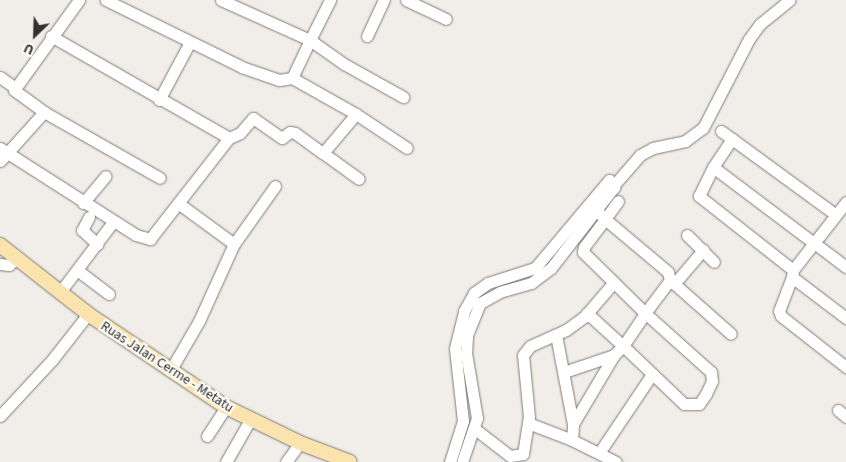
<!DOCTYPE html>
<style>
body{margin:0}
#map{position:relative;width:846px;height:462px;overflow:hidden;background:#f1eee9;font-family:"Source Sans 3",sans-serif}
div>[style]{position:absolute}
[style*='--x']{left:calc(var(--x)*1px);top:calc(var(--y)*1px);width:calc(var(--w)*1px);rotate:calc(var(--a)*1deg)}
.roads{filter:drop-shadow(0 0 1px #807d79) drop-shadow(0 0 1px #807d79)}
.minor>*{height:11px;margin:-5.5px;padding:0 5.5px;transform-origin:5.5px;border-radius:5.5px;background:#fff}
.major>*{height:14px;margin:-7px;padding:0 7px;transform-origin:7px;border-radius:7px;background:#fbe3ae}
span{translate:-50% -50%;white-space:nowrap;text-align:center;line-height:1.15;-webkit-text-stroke:4.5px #fefcf6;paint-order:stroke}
.street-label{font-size:14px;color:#32312f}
.north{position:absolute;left:10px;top:10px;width:50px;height:50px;-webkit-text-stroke:4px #fefcf6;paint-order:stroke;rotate:204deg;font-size:14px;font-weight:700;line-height:20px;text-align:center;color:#32312f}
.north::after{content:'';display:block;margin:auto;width:18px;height:22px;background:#32312f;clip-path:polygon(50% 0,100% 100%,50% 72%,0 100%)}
</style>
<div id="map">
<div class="roads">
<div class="minor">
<div style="--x:79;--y:0;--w:111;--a:125.8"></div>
<div style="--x:14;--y:90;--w:37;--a:36"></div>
<div style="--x:44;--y:112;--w:133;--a:29.6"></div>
<div style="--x:221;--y:0;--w:98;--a:24.2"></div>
<div style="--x:310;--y:40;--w:45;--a:-63.4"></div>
<div style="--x:406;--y:0;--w:44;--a:25.4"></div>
<div style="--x:51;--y:36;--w:205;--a:29.8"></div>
<div style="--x:229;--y:138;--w:12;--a:-24"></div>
<div style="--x:240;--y:133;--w:20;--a:-49"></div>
<div style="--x:253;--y:118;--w:35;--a:35"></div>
<div style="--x:282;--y:138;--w:10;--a:-37"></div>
<div style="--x:290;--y:132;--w:5;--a:11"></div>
<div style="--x:295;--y:133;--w:34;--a:36"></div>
<div style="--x:323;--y:153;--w:51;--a:-49.8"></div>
<div style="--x:356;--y:114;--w:73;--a:-150.6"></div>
<div style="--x:292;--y:78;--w:13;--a:171"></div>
<div style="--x:279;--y:80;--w:39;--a:-161"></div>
<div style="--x:242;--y:67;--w:152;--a:-153.8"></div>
<div style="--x:367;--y:36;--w:40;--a:-65"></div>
<div style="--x:0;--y:77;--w:19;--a:36"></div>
<div style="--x:292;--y:78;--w:42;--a:-64.7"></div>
<div style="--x:310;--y:40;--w:42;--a:35.2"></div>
<div style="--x:344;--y:64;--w:68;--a:29.2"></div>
<div style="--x:159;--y:100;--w:66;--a:-61.9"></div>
<div style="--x:356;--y:114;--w:61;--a:33.7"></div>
<div style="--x:721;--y:131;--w:14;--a:36"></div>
<div style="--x:0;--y:148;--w:161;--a:32.6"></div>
<div style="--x:136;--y:235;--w:15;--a:16"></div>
<div style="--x:150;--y:239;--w:128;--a:-52"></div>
<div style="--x:323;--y:153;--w:44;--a:35.8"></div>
<div style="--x:0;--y:161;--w:66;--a:-48.1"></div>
<div style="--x:713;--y:167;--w:34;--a:-56"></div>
<div style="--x:732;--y:139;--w:127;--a:36.1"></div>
<div style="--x:614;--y:185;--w:40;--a:-49"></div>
<div style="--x:640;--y:155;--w:15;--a:-28"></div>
<div style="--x:653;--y:148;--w:33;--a:-12"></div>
<div style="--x:685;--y:141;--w:22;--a:-36"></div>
<div style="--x:703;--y:128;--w:100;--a:-62.7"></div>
<div style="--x:749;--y:39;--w:19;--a:-54"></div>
<div style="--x:760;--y:24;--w:38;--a:-39"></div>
<div style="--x:83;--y:203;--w:35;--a:-50"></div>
<div style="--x:178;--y:203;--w:69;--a:36.2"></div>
<div style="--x:234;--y:244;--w:71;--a:-54.7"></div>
<div style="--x:591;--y:205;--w:20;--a:45"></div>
<div style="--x:605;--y:219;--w:82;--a:40.1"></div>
<div style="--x:668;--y:272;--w:8;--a:76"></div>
<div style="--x:670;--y:280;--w:41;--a:127.1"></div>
<div style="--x:645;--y:313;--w:87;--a:-135.5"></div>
<div style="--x:583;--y:252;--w:5;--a:-79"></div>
<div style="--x:584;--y:247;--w:35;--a:-53"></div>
<div style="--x:605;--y:219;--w:22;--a:-54"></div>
<div style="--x:89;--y:217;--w:15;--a:118"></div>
<div style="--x:82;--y:230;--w:21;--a:43"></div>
<div style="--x:687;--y:235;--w:38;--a:45"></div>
<div style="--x:0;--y:264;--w:9;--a:6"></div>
<div style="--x:9;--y:265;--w:10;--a:-45"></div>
<div style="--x:846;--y:267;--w:40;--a:-143"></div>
<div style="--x:814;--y:243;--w:34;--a:128"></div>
<div style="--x:793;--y:270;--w:7;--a:98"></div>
<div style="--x:792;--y:277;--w:68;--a:37.2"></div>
<div style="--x:77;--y:270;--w:40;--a:37"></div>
<div style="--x:793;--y:270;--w:120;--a:-141.8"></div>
<div style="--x:699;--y:196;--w:32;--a:-64"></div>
<div style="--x:713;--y:167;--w:126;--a:37"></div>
<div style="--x:814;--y:243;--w:52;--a:-52"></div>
<div style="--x:792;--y:277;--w:36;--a:111"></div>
<div style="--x:779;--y:311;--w:5;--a:68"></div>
<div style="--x:781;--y:316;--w:83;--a:38.1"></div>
<div style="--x:670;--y:280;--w:81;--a:41.5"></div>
<div style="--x:674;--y:284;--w:45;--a:-49.5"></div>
<div style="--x:60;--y:292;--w:83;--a:-52.9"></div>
<div style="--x:556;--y:335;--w:91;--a:79.2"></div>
<div style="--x:170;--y:371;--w:58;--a:-59.9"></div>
<div style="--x:199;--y:321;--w:85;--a:-65.6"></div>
<div style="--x:564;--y:372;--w:53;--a:-18.8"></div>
<div style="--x:838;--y:410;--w:11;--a:41"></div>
<div style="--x:0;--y:416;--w:76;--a:-47.1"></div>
<div style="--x:52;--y:360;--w:58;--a:-52"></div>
<div style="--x:528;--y:423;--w:47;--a:21.1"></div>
<div style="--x:572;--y:440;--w:16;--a:-86"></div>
<div style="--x:573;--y:424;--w:80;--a:-59.3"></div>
<div style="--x:614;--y:355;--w:13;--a:-45"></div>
<div style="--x:623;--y:346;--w:40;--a:-56"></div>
<div style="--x:645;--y:313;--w:89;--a:41.8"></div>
<div style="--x:711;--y:372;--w:9;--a:84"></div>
<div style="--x:712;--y:381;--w:14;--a:115"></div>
<div style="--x:706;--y:394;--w:12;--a:125"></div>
<div style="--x:699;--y:404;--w:15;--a:180"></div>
<div style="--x:684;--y:404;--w:84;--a:-136.4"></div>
<div style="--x:623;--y:346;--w:49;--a:-137.5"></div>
<div style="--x:475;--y:429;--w:44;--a:37.6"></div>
<div style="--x:510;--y:456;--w:13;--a:-9"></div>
<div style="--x:523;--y:454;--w:37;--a:-81"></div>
<div style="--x:529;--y:417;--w:62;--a:-95.5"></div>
<div style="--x:523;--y:355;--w:11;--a:-52"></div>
<div style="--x:530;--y:346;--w:39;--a:-24"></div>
<div style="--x:566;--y:330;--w:22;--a:-36"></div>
<div style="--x:584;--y:317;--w:46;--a:-49.4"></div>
<div style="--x:207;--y:436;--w:35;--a:-57"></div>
<div style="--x:572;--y:440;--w:49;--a:26.6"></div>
<div style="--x:599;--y:453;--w:95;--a:-56.1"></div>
<div style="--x:226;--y:462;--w:48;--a:-60.3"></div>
<div style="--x:286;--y:462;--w:24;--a:-54"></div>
<div style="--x:450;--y:462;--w:43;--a:-72.4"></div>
<div style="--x:463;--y:421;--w:73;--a:-96.3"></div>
<div style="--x:455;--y:348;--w:38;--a:-76"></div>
<div style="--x:464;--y:311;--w:21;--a:-61"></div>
<div style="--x:474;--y:293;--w:17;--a:-36"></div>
<div style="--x:488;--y:283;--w:49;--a:-17.7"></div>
<div style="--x:535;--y:268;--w:115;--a:-49.9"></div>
<div style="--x:609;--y:180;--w:9;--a:54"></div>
<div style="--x:614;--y:187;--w:103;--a:127.9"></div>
<div style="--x:551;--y:268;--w:25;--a:143"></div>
<div style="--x:531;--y:283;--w:32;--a:164"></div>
<div style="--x:500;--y:292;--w:23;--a:151"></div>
<div style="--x:480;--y:303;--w:35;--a:112"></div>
<div style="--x:467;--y:336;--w:17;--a:93"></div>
<div style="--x:466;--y:353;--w:66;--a:80.4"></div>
<div style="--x:477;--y:418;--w:46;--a:108.8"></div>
</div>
<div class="major">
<div style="--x:0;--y:245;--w:112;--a:38.1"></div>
<div style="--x:88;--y:314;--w:166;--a:34"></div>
<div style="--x:226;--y:407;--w:82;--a:25.9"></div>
<div style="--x:300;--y:443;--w:53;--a:20.8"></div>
</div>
</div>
<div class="street-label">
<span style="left:167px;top:367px;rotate:33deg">Ruas Jalan Cerme - Metatu</span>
</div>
<div class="north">U</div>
</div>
